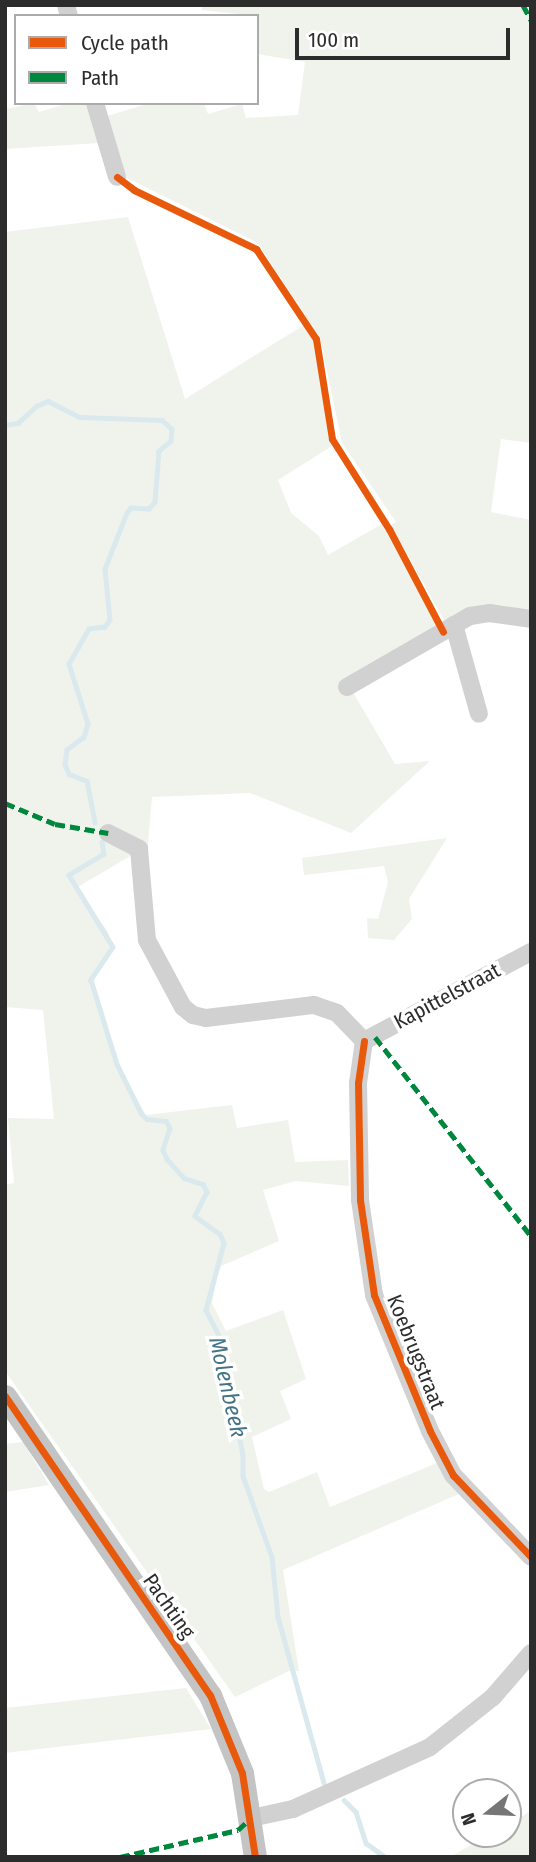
<!DOCTYPE html>
<style>
body{margin:0}
#map{position:relative;width:536px;height:1862px;overflow:hidden;background:#fff;font-family:"Fira Sans Condensed",sans-serif}
div>[style]{position:absolute}
[style*='--x']{left:calc(var(--x)*1px);top:calc(var(--y)*1px);width:calc(var(--w)*1px);rotate:calc(var(--a)*1deg)}
.green>*{inset:0;background:#f0f3eb}
.stream>*{height:4.5px;margin:-2.25px;padding:0 2.25px;transform-origin:2.25px;border-radius:2.25px;background:#d9e9ee}
.minor>*{height:18px;margin:-9px;padding:0 9px;transform-origin:9px;border-radius:9px;background:#d1d1d1}
.major>*{height:23px;margin:-11.5px;padding:0 11.5px;transform-origin:11.5px;border-radius:11.5px;background:#c4c4c4}
.quiet>*{height:5px;margin-top:-2.5px;transform-origin:0;background:repeating-linear-gradient(90deg,#00873e 0 10px,transparent 0 15px)}
.cycleway>*{height:7px;margin:-3.5px;padding:0 3.5px;transform-origin:3.5px;border-radius:3.5px;background:#e8590c}
span{translate:-50% -50%;white-space:nowrap;text-align:center;line-height:1.15;-webkit-text-stroke:7px #fff;paint-order:stroke}
.street-label{font-size:21px;color:#2c2c2c}
.water-label{font-size:23px;color:#447385;font-style:italic}
.frame{position:absolute;inset:0;border:7px solid #2c2c2c;pointer-events:none}
.legend{position:absolute;left:14px;top:14px;width:245px;height:91px;box-sizing:border-box;background:#fff;border:2px solid #ababab;margin:0;padding:9px 12px;list-style:none;font-size:21px;color:#2c2c2c}
.legend li{display:flex;align-items:center;gap:14px;height:35px}
.legend b{width:35px;border:2px solid #ababab}
.north{position:absolute;left:452px;top:1778px;width:70px;height:70px;box-sizing:border-box;background:#fff;border:2px solid #ababab;border-radius:50%;rotate:252deg;font-size:19px;font-weight:700;line-height:28px;text-align:center;color:#2c2c2c}
.north::after{content:'';display:block;margin:auto;width:24px;height:32px;background:#767676;clip-path:polygon(50% 0,100% 100%,50% 72%,0 100%)}
.scale{position:absolute;left:295px;top:28px;width:215px;height:32px;box-sizing:border-box;border:4px solid #2c2c2c;border-top:0;padding-left:9px;font-size:21px;line-height:24px;white-space:nowrap;color:#2c2c2c;-webkit-text-stroke:5px #fff;paint-order:stroke}
</style>
<div id="map">
<div class="green">
<div style="clip-path:polygon(202px 5px,531px 5px,531px 443px,501px 439px,491px 512px,531px 520px,531px 614px,445px 622px,391px 525px,396px 522px,342px 443px,320px 338px,258px 243px,123px 176px,104px 117px,150px 103px,204px 103px,208px 114px,242px 104px,246px 118px,298px 115px,305px 62px,257px 54px,257px 16px,202px 10px)"></div>
<div style="clip-path:polygon(34px 103px,39px 112px,69px 103px,89px 103px,99px 143px,5px 149px,5px 109px)"></div>
<div style="clip-path:polygon(128px 217px,185px 399px,304px 325px,314px 342px,332px 446px,278px 480px,291px 513px,319px 536px,328px 555px,382px 524px,437px 626px,347px 682px,395px 764px,430px 761px,351px 833px,250px 793px,152px 797px,147px 856px,132px 855px,76px 888px,108px 932px,113px 947px,91px 980px,117px 1064px,146px 1115px,232px 1105px,237px 1128px,288px 1120px,295px 1162px,348px 1160px,349px 1186px,296px 1181px,263px 1190px,279px 1241px,221px 1266px,218px 1272px,212px 1303px,226px 1331px,283px 1310px,306px 1379px,280px 1391px,291px 1419px,252px 1437px,264px 1489px,269px 1492px,317px 1472px,330px 1507px,437px 1463px,459px 1494px,283px 1570px,299px 1671px,289px 1671px,235px 1697px,5px 1371px,5px 1185px,14px 1183px,8px 1118px,54px 1119px,43px 1010px,5px 1007px,5px 232px)"></div>
<div style="clip-path:polygon(447px 838px,409px 899px,412px 919px,394px 940px,368px 938px,367px 918px,378px 919px,388px 882px,384px 866px,304px 875px,302px 858px)"></div>
<div style="clip-path:polygon(23px 1442px,49px 1485px,5px 1492px,5px 1444px)"></div>
<div style="clip-path:polygon(186px 1688px,211px 1729px,5px 1753px,5px 1708px)"></div>
<div style="clip-path:polygon(531px 1811px,531px 1857px,450px 1857px,490px 1834px,508px 1834px,508px 1824px)"></div>
</div>
<div class="stream">
<div style="--x:5;--y:425;--w:13;--a:-9"></div>
<div style="--x:18;--y:423;--w:25;--a:-43"></div>
<div style="--x:36;--y:406;--w:13;--a:-23"></div>
<div style="--x:48;--y:401;--w:36;--a:27"></div>
<div style="--x:80;--y:417;--w:82;--a:2.1"></div>
<div style="--x:162;--y:420;--w:13;--a:42"></div>
<div style="--x:172;--y:429;--w:12;--a:95"></div>
<div style="--x:171;--y:441;--w:16;--a:140"></div>
<div style="--x:159;--y:451;--w:51;--a:94.5"></div>
<div style="--x:155;--y:502;--w:9;--a:131"></div>
<div style="--x:149;--y:509;--w:18;--a:-177"></div>
<div style="--x:131;--y:508;--w:6;--a:129"></div>
<div style="--x:127;--y:513;--w:60;--a:111.4"></div>
<div style="--x:105;--y:569;--w:51;--a:84.4"></div>
<div style="--x:110;--y:620;--w:9;--a:126"></div>
<div style="--x:105;--y:627;--w:16;--a:173"></div>
<div style="--x:89;--y:629;--w:40;--a:119.7"></div>
<div style="--x:69;--y:664;--w:63;--a:72.4"></div>
<div style="--x:88;--y:724;--w:14;--a:107"></div>
<div style="--x:84;--y:737;--w:21;--a:143"></div>
<div style="--x:67;--y:750;--w:14;--a:98"></div>
<div style="--x:65;--y:764;--w:11;--a:68"></div>
<div style="--x:69;--y:774;--w:19;--a:21"></div>
<div style="--x:87;--y:781;--w:42;--a:79"></div>
<div style="--x:102;--y:842;--w:12;--a:81"></div>
<div style="--x:104;--y:854;--w:41;--a:149"></div>
<div style="--x:69;--y:875;--w:84;--a:58.6"></div>
<div style="--x:113;--y:947;--w:40;--a:124"></div>
<div style="--x:91;--y:980;--w:88;--a:72.8"></div>
<div style="--x:117;--y:1064;--w:55;--a:63.9"></div>
<div style="--x:141;--y:1113;--w:8;--a:45"></div>
<div style="--x:147;--y:1119;--w:19;--a:6"></div>
<div style="--x:166;--y:1121;--w:8;--a:60"></div>
<div style="--x:170;--y:1128;--w:23;--a:108"></div>
<div style="--x:163;--y:1150;--w:10;--a:66"></div>
<div style="--x:167;--y:1159;--w:25;--a:48"></div>
<div style="--x:184;--y:1178;--w:20;--a:18"></div>
<div style="--x:203;--y:1184;--w:9;--a:63"></div>
<div style="--x:207;--y:1192;--w:27;--a:117"></div>
<div style="--x:195;--y:1216;--w:31;--a:36"></div>
<div style="--x:220;--y:1234;--w:10;--a:66"></div>
<div style="--x:224;--y:1243;--w:69;--a:105"></div>
<div style="--x:206;--y:1310;--w:36;--a:63"></div>
<div style="--x:222;--y:1342;--w:115;--a:79.5"></div>
<div style="--x:243;--y:1455;--w:21;--a:90"></div>
<div style="--x:243;--y:1476;--w:86;--a:70.3"></div>
<div style="--x:272;--y:1557;--w:60;--a:84.3"></div>
<div style="--x:278;--y:1617;--w:172;--a:74.5"></div>
<div style="--x:344;--y:1800;--w:17;--a:45"></div>
<div style="--x:356;--y:1812;--w:33;--a:72"></div>
<div style="--x:366;--y:1843;--w:24;--a:36"></div>
</div>
<div class="minor">
<div style="--x:66;--y:5;--w:11;--a:75"></div>
<div style="--x:95;--y:103;--w:77;--a:73.4"></div>
<div style="--x:454;--y:625;--w:92;--a:74.3"></div>
<div style="--x:347;--y:687;--w:142;--a:-30"></div>
<div style="--x:470;--y:616;--w:19;--a:-9"></div>
<div style="--x:489;--y:613;--w:42;--a:8.1"></div>
<div style="--x:108;--y:833;--w:35;--a:27"></div>
<div style="--x:139;--y:849;--w:91;--a:85"></div>
<div style="--x:147;--y:940;--w:76;--a:61.8"></div>
<div style="--x:183;--y:1007;--w:13;--a:39"></div>
<div style="--x:193;--y:1015;--w:13;--a:13"></div>
<div style="--x:206;--y:1018;--w:109;--a:-6.9"></div>
<div style="--x:314;--y:1005;--w:24;--a:19"></div>
<div style="--x:337;--y:1013;--w:39;--a:46"></div>
<div style="--x:364;--y:1041;--w:42;--a:98.1"></div>
<div style="--x:358;--y:1083;--w:117;--a:89"></div>
<div style="--x:360;--y:1200;--w:96;--a:81.6"></div>
<div style="--x:374;--y:1295;--w:147;--a:67.6"></div>
<div style="--x:430;--y:1431;--w:50;--a:62.4"></div>
<div style="--x:453;--y:1475;--w:113;--a:46.4"></div>
<div style="--x:364;--y:1041;--w:189;--a:-28.1"></div>
<div style="--x:251;--y:1818;--w:43;--a:-12.1"></div>
<div style="--x:293;--y:1809;--w:150;--a:-24.3"></div>
<div style="--x:430;--y:1747;--w:80;--a:-38.4"></div>
<div style="--x:493;--y:1697;--w:58;--a:-49.2"></div>
</div>
<div class="major">
<div style="--x:5;--y:1396;--w:363;--a:55.6"></div>
<div style="--x:210;--y:1695;--w:84;--a:67.7"></div>
<div style="--x:242;--y:1773;--w:85;--a:81.2"></div>
</div>
<div class="quiet">
<div style="--x:523;--y:5;--w:17;--a:62"></div>
<div style="--x:5;--y:803;--w:54;--a:22.8"></div>
<div style="--x:55;--y:824;--w:54;--a:9.6"></div>
<div style="--x:375;--y:1037;--w:253;--a:51.9"></div>
<div style="--x:120;--y:1857;--w:121;--a:-12.9"></div>
<div style="--x:238;--y:1830;--w:18;--a:-43"></div>
</div>
<div class="cycleway">
<div style="--x:117;--y:177;--w:21;--a:37"></div>
<div style="--x:134;--y:190;--w:136;--a:25.8"></div>
<div style="--x:256;--y:249;--w:108;--a:56.3"></div>
<div style="--x:316;--y:339;--w:101;--a:80.9"></div>
<div style="--x:332;--y:439;--w:107;--a:57.7"></div>
<div style="--x:389;--y:529;--w:116;--a:62.3"></div>
<div style="--x:364;--y:1041;--w:42;--a:98.1"></div>
<div style="--x:358;--y:1083;--w:117;--a:89"></div>
<div style="--x:360;--y:1200;--w:96;--a:81.6"></div>
<div style="--x:374;--y:1295;--w:147;--a:67.6"></div>
<div style="--x:430;--y:1431;--w:50;--a:62.4"></div>
<div style="--x:453;--y:1475;--w:113;--a:46.4"></div>
<div style="--x:5;--y:1396;--w:363;--a:55.6"></div>
<div style="--x:210;--y:1695;--w:84;--a:67.7"></div>
<div style="--x:242;--y:1773;--w:85;--a:81.2"></div>
</div>
<div class="street-label">
<span style="left:447px;top:996px;rotate:-28deg">Kapittelstraat</span>
<span style="left:416px;top:1352px;rotate:68deg">Koebrugstraat</span>
<span style="left:169px;top:1606px;rotate:55deg">Pachting</span>
</div>
<div class="water-label">
<span style="left:228px;top:1387px;rotate:77deg">Molenbeek</span>
</div>
<div class="frame"></div>
<ul class="legend">
<li><b style="height:9px;background:#e8590c"></b>Cycle path</li>
<li><b style="height:9px;background:#00873e"></b>Path</li>
</ul>
<div class="north">N</div>
<div class="scale">100 m</div>
</div>
